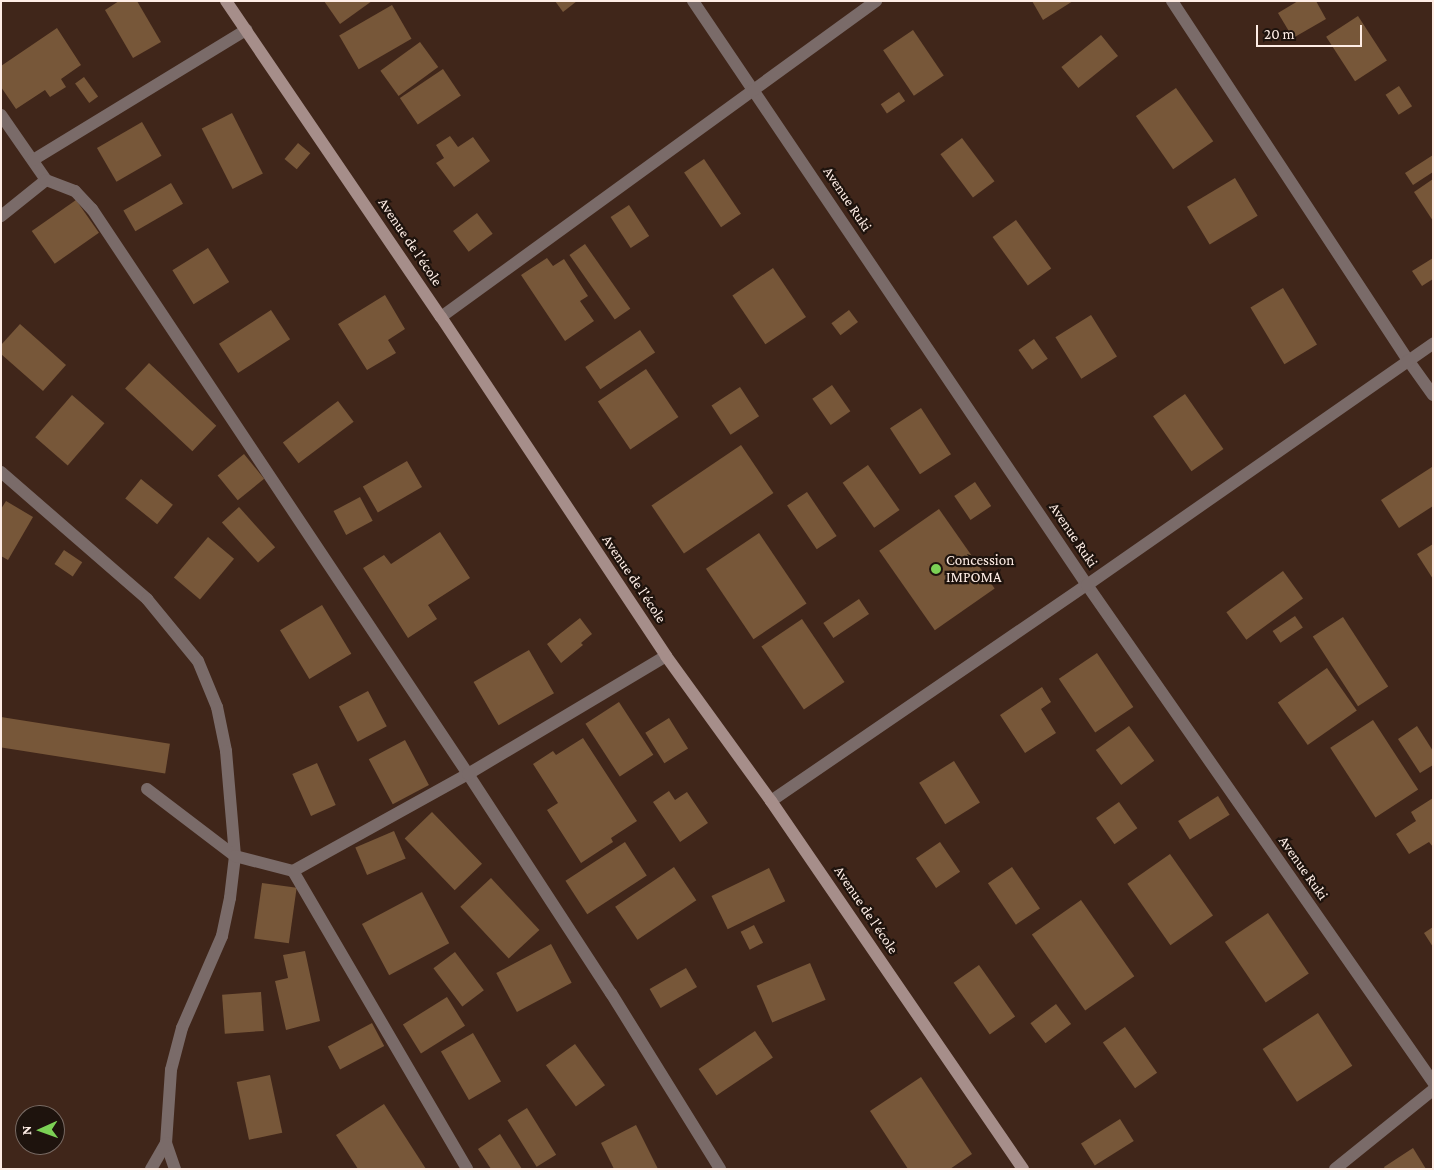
<!DOCTYPE html>
<meta charset="utf-8">
<style>
body{margin:0}
#map{position:relative;width:1434px;height:1170px;overflow:hidden;background:#40261a;font-family:"Crimson Pro",serif}
div>[style]{position:absolute}
[style*='--x']{left:calc(var(--x)*1px);top:calc(var(--y)*1px);width:calc(var(--w)*1px);rotate:calc(var(--a)*1deg)}
.building>*{inset:0;background:#775739;transform-origin:0 0}
.street>*{height:12px;margin:-6px;padding:0 6px;transform-origin:6px;border-radius:6px;background:#7a6b69}
.secondary>*{height:12px;margin:-6px;padding:0 6px;transform-origin:6px;border-radius:6px;background:#a68e8a}
.dots>*{width:14px;height:14px;translate:-50% -50%;box-sizing:border-box;border:2px solid #1e130d;border-radius:50%}
span{translate:-50% -50%;white-space:nowrap;text-align:center;line-height:1.15;-webkit-text-stroke:4.5px #1e130d;paint-order:stroke}
.street-label{font-size:15px;color:#feede5}
.poi-label{font-size:15px;color:#feede5}
.left{translate:0 -50%;text-align:left}
.frame{position:absolute;inset:0;border:2px solid #feede5;pointer-events:none}
.north{position:absolute;left:15px;top:1105px;width:50px;height:50px;box-sizing:border-box;background:#1e130d;border:1px solid #786a63;border-radius:50%;rotate:268deg;font-size:14px;font-weight:700;line-height:20px;text-align:center;color:#feede5}
.north::after{content:'';display:block;margin:auto;width:18px;height:22px;background:#7cd155;clip-path:polygon(50% 0,100% 100%,50% 72%,0 100%)}
.scale{position:absolute;left:1256px;top:25px;width:106px;height:22px;box-sizing:border-box;border:2px solid #feede5;border-top:0;padding-left:6px;font-size:15px;line-height:18px;white-space:nowrap;color:#feede5;-webkit-text-stroke:4px #1e130d;paint-order:stroke}
</style>
<div id="map">
<div class="building">
<div style="clip-path:polygon(119px 1px,137px 1px,161px 42px,133px 58px,105px 10px)"></div>
<div style="clip-path:polygon(324px 1px,372px 1px,340px 24px)"></div>
<div style="clip-path:polygon(555px 1px,577px 1px,563px 12px)"></div>
<div style="clip-path:polygon(1032px 1px,1073px 1px,1043px 20px)"></div>
<div style="clip-path:polygon(1298px 1px,1316px 1px,1326px 19px,1293px 38px,1278px 13px)"></div>
<div style="left:392px;top:5px;width:39px;height:61px;rotate:60deg"></div>
<div style="left:1358px;top:16px;width:53px;height:38px;rotate:57deg"></div>
<div style="clip-path:polygon(57px 28px,81px 65px,61px 79px,66px 87px,50px 97px,45px 90px,16px 109px,1px 87px,1px 66px)"></div>
<div style="left:913px;top:30px;width:55px;height:36px;rotate:56deg"></div>
<div style="left:1101px;top:35px;width:27px;height:51px;rotate:51deg"></div>
<div style="left:420px;top:42px;width:31px;height:49px;rotate:54deg"></div>
<div style="left:443px;top:69px;width:32px;height:52px;rotate:56deg"></div>
<div style="left:84px;top:77px;width:24px;height:11px;rotate:54deg"></div>
<div style="left:1399px;top:86px;width:24px;height:16px;rotate:57deg"></div>
<div style="left:1176px;top:88px;width:65px;height:49px;rotate:55deg"></div>
<div style="left:899px;top:92px;width:11px;height:22px;rotate:56deg"></div>
<div style="left:232px;top:113px;width:68px;height:34px;rotate:63deg"></div>
<div style="left:142px;top:122px;width:39px;height:52px;rotate:60deg"></div>
<div style="clip-path:polygon(450px 136px,458px 147px,473px 137px,490px 161px,454px 187px,436px 163px,444px 158px,436px 145px)"></div>
<div style="left:962px;top:138px;width:54px;height:27px;rotate:53deg"></div>
<div style="left:298px;top:143px;width:16px;height:21px;rotate:40deg"></div>
<div style="clip-path:polygon(1433px 155px,1433px 172px,1413px 185px,1405px 173px)"></div>
<div style="left:704px;top:159px;width:66px;height:24px;rotate:56deg"></div>
<div style="left:1235px;top:178px;width:44px;height:56px;rotate:59deg"></div>
<div style="clip-path:polygon(1433px 179px,1433px 221px,1414px 192px)"></div>
<div style="left:171px;top:183px;width:24px;height:55px;rotate:60deg"></div>
<div style="left:76px;top:200px;width:40px;height:54px;rotate:55deg"></div>
<div style="left:629px;top:205px;width:37px;height:22px;rotate:57deg"></div>
<div style="left:477px;top:213px;width:26px;height:30px;rotate:53deg"></div>
<div style="left:1016px;top:220px;width:60px;height:29px;rotate:54deg"></div>
<div style="left:585px;top:244px;width:79px;height:19px;rotate:55deg"></div>
<div style="left:208px;top:248px;width:40px;height:42px;rotate:58deg"></div>
<div style="clip-path:polygon(547px 258px,553px 266px,564px 259px,588px 296px,580px 301px,594px 321px,565px 341px,521px 275px)"></div>
<div style="clip-path:polygon(1433px 258px,1433px 279px,1422px 286px,1412px 271px)"></div>
<div style="left:773px;top:268px;width:59px;height:49px;rotate:56deg"></div>
<div style="left:1283px;top:288px;width:66px;height:38px;rotate:59deg"></div>
<div style="clip-path:polygon(385px 295px,405px 329px,388px 340px,396px 353px,367px 370px,338px 324px)"></div>
<div style="left:271px;top:310px;width:35px;height:62px;rotate:57deg"></div>
<div style="left:849px;top:310px;width:15px;height:22px;rotate:53deg"></div>
<div style="left:1091px;top:315px;width:49px;height:42px;rotate:58deg"></div>
<div style="clip-path:polygon(20px 324px,66px 365px,43px 391px,1px 354px,1px 345px)"></div>
<div style="left:640px;top:330px;width:27px;height:66px;rotate:56deg"></div>
<div style="left:1034px;top:339px;width:24px;height:19px;rotate:55deg"></div>
<div style="left:149px;top:363px;width:92px;height:35px;rotate:43deg"></div>
<div style="left:646px;top:369px;width:58px;height:58px;rotate:56deg"></div>
<div style="left:832px;top:385px;width:32px;height:24px;rotate:55deg"></div>
<div style="left:740px;top:387px;width:35px;height:34px;rotate:57deg"></div>
<div style="left:1185px;top:394px;width:67px;height:39px;rotate:55deg"></div>
<div style="left:72px;top:395px;width:43px;height:56px;rotate:41deg"></div>
<div style="left:338px;top:401px;width:26px;height:69px;rotate:53deg"></div>
<div style="left:921px;top:408px;width:55px;height:37px;rotate:57deg"></div>
<div style="left:741px;top:445px;width:58px;height:108px;rotate:56deg"></div>
<div style="left:244px;top:454px;width:32px;height:34px;rotate:51deg"></div>
<div style="left:407px;top:461px;width:30px;height:51px;rotate:60deg"></div>
<div style="left:868px;top:465px;width:55px;height:31px;rotate:55deg"></div>
<div style="clip-path:polygon(1432px 467px,1433px 506px,1399px 528px,1381px 500px)"></div>
<div style="left:141px;top:479px;width:41px;height:25px;rotate:39deg"></div>
<div style="left:975px;top:482px;width:29px;height:25px;rotate:56deg"></div>
<div style="left:807px;top:492px;width:53px;height:24px;rotate:56deg"></div>
<div style="left:360px;top:497px;width:27px;height:30px;rotate:62deg"></div>
<div style="clip-path:polygon(6px 501px,33px 517px,8px 560px,1px 556px,1px 509px)"></div>
<div style="left:239px;top:507px;width:54px;height:23px;rotate:48deg"></div>
<div style="left:939px;top:509px;width:97px;height:73px;rotate:55deg"></div>
<div style="clip-path:polygon(440px 532px,470px 578px,428px 605px,437px 619px,408px 638px,363px 568px,384px 555px,391px 564px)"></div>
<div style="left:759px;top:533px;width:85px;height:64px;rotate:56deg"></div>
<div style="left:208px;top:537px;width:34px;height:53px;rotate:40deg"></div>
<div style="clip-path:polygon(1433px 544px,1433px 579px,1417px 554px)"></div>
<div style="left:64px;top:550px;width:22px;height:17px;rotate:34deg"></div>
<div style="left:1283px;top:571px;width:34px;height:70px;rotate:54deg"></div>
<div style="left:859px;top:599px;width:18px;height:43px;rotate:56deg"></div>
<div style="left:322px;top:605px;width:57px;height:49px;rotate:59deg"></div>
<div style="left:1295px;top:616px;width:14px;height:27px;rotate:56deg"></div>
<div style="left:1343px;top:617px;width:83px;height:36px;rotate:57deg"></div>
<div style="clip-path:polygon(580px 618px,592px 634px,581px 643px,583px 645px,561px 663px,547px 644px)"></div>
<div style="left:802px;top:619px;width:76px;height:49px;rotate:56deg"></div>
<div style="left:529px;top:650px;width:50px;height:64px;rotate:60deg"></div>
<div style="left:1097px;top:653px;width:65px;height:46px;rotate:56deg"></div>
<div style="left:1327px;top:668px;width:52px;height:60px;rotate:55deg"></div>
<div style="clip-path:polygon(1042px 687px,1051px 702px,1041px 709px,1056px 733px,1025px 753px,1000px 715px)"></div>
<div style="left:368px;top:691px;width:40px;height:33px;rotate:62deg"></div>
<div style="left:619px;top:702px;width:63px;height:40px;rotate:57deg"></div>
<div style="left:1px;top:717px;width:171px;height:30px;rotate:9deg"></div>
<div style="left:669px;top:718px;width:36px;height:28px;rotate:58deg"></div>
<div style="left:1373px;top:720px;width:83px;height:51px;rotate:57deg"></div>
<div style="left:1129px;top:726px;width:43px;height:41px;rotate:54deg"></div>
<div style="clip-path:polygon(1417px 726px,1433px 751px,1433px 765px,1420px 773px,1398px 739px)"></div>
<div style="clip-path:polygon(583px 738px,637px 821px,611px 838px,613px 842px,581px 863px,547px 810px,558px 803px,533px 764px,553px 751px,556px 755px)"></div>
<div style="left:405px;top:740px;width:51px;height:41px;rotate:62deg"></div>
<div style="left:954px;top:761px;width:49px;height:41px;rotate:58deg"></div>
<div style="left:317px;top:763px;width:46px;height:27px;rotate:66deg"></div>
<div style="clip-path:polygon(669px 791px,675px 800px,687px 792px,708px 823px,680px 842px,653px 802px)"></div>
<div style="left:1218px;top:796px;width:22px;height:47px;rotate:58deg"></div>
<div style="clip-path:polygon(1433px 798px,1433px 847px,1429px 842px,1409px 854px,1396px 834px,1416px 821px,1411px 812px)"></div>
<div style="left:1119px;top:802px;width:32px;height:28px;rotate:55deg"></div>
<div style="left:432px;top:812px;width:72px;height:38px;rotate:46deg"></div>
<div style="left:394px;top:831px;width:30px;height:42px;rotate:67deg"></div>
<div style="left:625px;top:842px;width:40px;height:71px;rotate:57deg"></div>
<div style="left:940px;top:842px;width:36px;height:29px;rotate:56deg"></div>
<div style="left:1170px;top:854px;width:75px;height:52px;rotate:55deg"></div>
<div style="left:674px;top:867px;width:40px;height:71px;rotate:56deg"></div>
<div style="left:1012px;top:867px;width:50px;height:29px;rotate:56deg"></div>
<div style="left:769px;top:868px;width:37px;height:64px;rotate:64deg"></div>
<div style="left:491px;top:878px;width:71px;height:42px;rotate:47deg"></div>
<div style="left:262px;top:883px;width:35px;height:56px;rotate:8deg"></div>
<div style="left:422px;top:892px;width:58px;height:68px;rotate:62deg"></div>
<div style="left:1081px;top:900px;width:93px;height:60px;rotate:55deg"></div>
<div style="left:1268px;top:913px;width:73px;height:52px;rotate:56deg"></div>
<div style="left:754px;top:925px;width:20px;height:15px;rotate:63deg"></div>
<div style="clip-path:polygon(1433px 927px,1433px 947px,1424px 933px)"></div>
<div style="left:551px;top:944px;width:44px;height:62px;rotate:62deg"></div>
<div style="clip-path:polygon(305px 951px,320px 1021px,286px 1030px,275px 981px,288px 978px,283px 955px)"></div>
<div style="left:455px;top:952px;width:48px;height:27px;rotate:53deg"></div>
<div style="left:810px;top:963px;width:40px;height:58px;rotate:67deg"></div>
<div style="left:979px;top:965px;width:63px;height:31px;rotate:55deg"></div>
<div style="left:686px;top:968px;width:22px;height:42px;rotate:60deg"></div>
<div style="left:261px;top:992px;width:39px;height:39px;rotate:86deg"></div>
<div style="left:447px;top:997px;width:34px;height:52px;rotate:58deg"></div>
<div style="left:1056px;top:1004px;width:25px;height:32px;rotate:53deg"></div>
<div style="left:1318px;top:1013px;width:63px;height:66px;rotate:57deg"></div>
<div style="left:372px;top:1023px;width:26px;height:50px;rotate:62deg"></div>
<div style="left:1125px;top:1027px;width:56px;height:27px;rotate:55deg"></div>
<div style="left:755px;top:1031px;width:32px;height:68px;rotate:56deg"></div>
<div style="left:473px;top:1033px;width:56px;height:37px;rotate:60deg"></div>
<div style="left:575px;top:1044px;width:51px;height:36px;rotate:54deg"></div>
<div style="left:270px;top:1075px;width:59px;height:34px;rotate:78deg"></div>
<div style="clip-path:polygon(921px 1077px,972px 1154px,950px 1169px,908px 1169px,870px 1111px)"></div>
<div style="clip-path:polygon(384px 1104px,426px 1169px,358px 1169px,336px 1135px)"></div>
<div style="left:527px;top:1108px;width:55px;height:23px;rotate:58deg"></div>
<div style="left:1120px;top:1119px;width:26px;height:46px;rotate:58deg"></div>
<div style="clip-path:polygon(636px 1125px,658px 1169px,614px 1169px,601px 1143px)"></div>
<div style="clip-path:polygon(500px 1134px,522px 1169px,491px 1169px,478px 1149px)"></div>
<div style="clip-path:polygon(1413px 1148px,1426px 1169px,1385px 1169px,1384px 1167px)"></div>
</div>
<div class="street">
<div style="--x:693;--y:1;--w:704;--a:55.99"></div>
<div style="--x:1087;--y:585;--w:606;--a:55.16"></div>
<div style="--x:1172;--y:1;--w:430;--a:56.7"></div>
<div style="--x:1408;--y:360;--w:43;--a:54.5"></div>
<div style="--x:1;--y:115;--w:79;--a:55.3"></div>
<div style="--x:46;--y:180;--w:58;--a:141.3"></div>
<div style="--x:33;--y:160;--w:250;--a:-31.4"></div>
<div style="--x:46;--y:180;--w:31;--a:21"></div>
<div style="--x:75;--y:191;--w:25;--a:47"></div>
<div style="--x:92;--y:209;--w:679;--a:56.36"></div>
<div style="--x:468;--y:774;--w:262;--a:56.9"></div>
<div style="--x:611;--y:993;--w:207;--a:58.2"></div>
<div style="--x:441;--y:317;--w:538;--a:-36"></div>
<div style="--x:1;--y:472;--w:194;--a:41"></div>
<div style="--x:147;--y:599;--w:80;--a:50.6"></div>
<div style="--x:198;--y:661;--w:50;--a:67.6"></div>
<div style="--x:217;--y:707;--w:45;--a:78.4"></div>
<div style="--x:226;--y:751;--w:105;--a:85.1"></div>
<div style="--x:235;--y:856;--w:42;--a:96.8"></div>
<div style="--x:230;--y:898;--w:39;--a:102"></div>
<div style="--x:222;--y:936;--w:100;--a:113.5"></div>
<div style="--x:182;--y:1028;--w:43;--a:104.7"></div>
<div style="--x:171;--y:1070;--w:73;--a:93.9"></div>
<div style="--x:166;--y:1143;--w:28;--a:71"></div>
<div style="--x:147;--y:789;--w:111;--a:37.3"></div>
<div style="--x:235;--y:856;--w:60;--a:14.5"></div>
<div style="--x:293;--y:871;--w:200;--a:-29"></div>
<div style="--x:468;--y:774;--w:230;--a:-30.8"></div>
<div style="--x:771;--y:801;--w:383;--a:-34.4"></div>
<div style="--x:1087;--y:585;--w:422;--a:-34.9"></div>
<div style="--x:293;--y:871;--w:345;--a:59.7"></div>
<div style="--x:151;--y:1169;--w:30;--a:-60"></div>
<div style="--x:1335;--y:1169;--w:126;--a:-38.9"></div>
</div>
<div class="secondary">
<div style="--x:226;--y:1;--w:382;--a:55.8"></div>
<div style="--x:441;--y:317;--w:407;--a:56.4"></div>
<div style="--x:666;--y:656;--w:179;--a:54.1"></div>
<div style="--x:771;--y:801;--w:446;--a:55.6"></div>
</div>
<div class="dots">
<div style="left:936px;top:569px;background:#7cd155"></div>
</div>
<div class="street-label">
<span style="left:847px;top:199px;rotate:56deg">Avenue Ruki</span>
<span style="left:410px;top:242px;rotate:56deg">Avenue de l'école</span>
<span style="left:1073px;top:535px;rotate:56deg">Avenue Ruki</span>
<span style="left:634px;top:579px;rotate:56deg">Avenue de l'école</span>
<span style="left:1303px;top:868px;rotate:55deg">Avenue Ruki</span>
<span style="left:866px;top:910px;rotate:56deg">Avenue de l'école</span>
</div>
<div class="poi-label">
<span class="left" style="left:946px;top:569px">Concession<br>IMPOMA</span>
</div>
<div class="frame"></div>
<div class="north">N</div>
<div class="scale">20 m</div>
</div>
